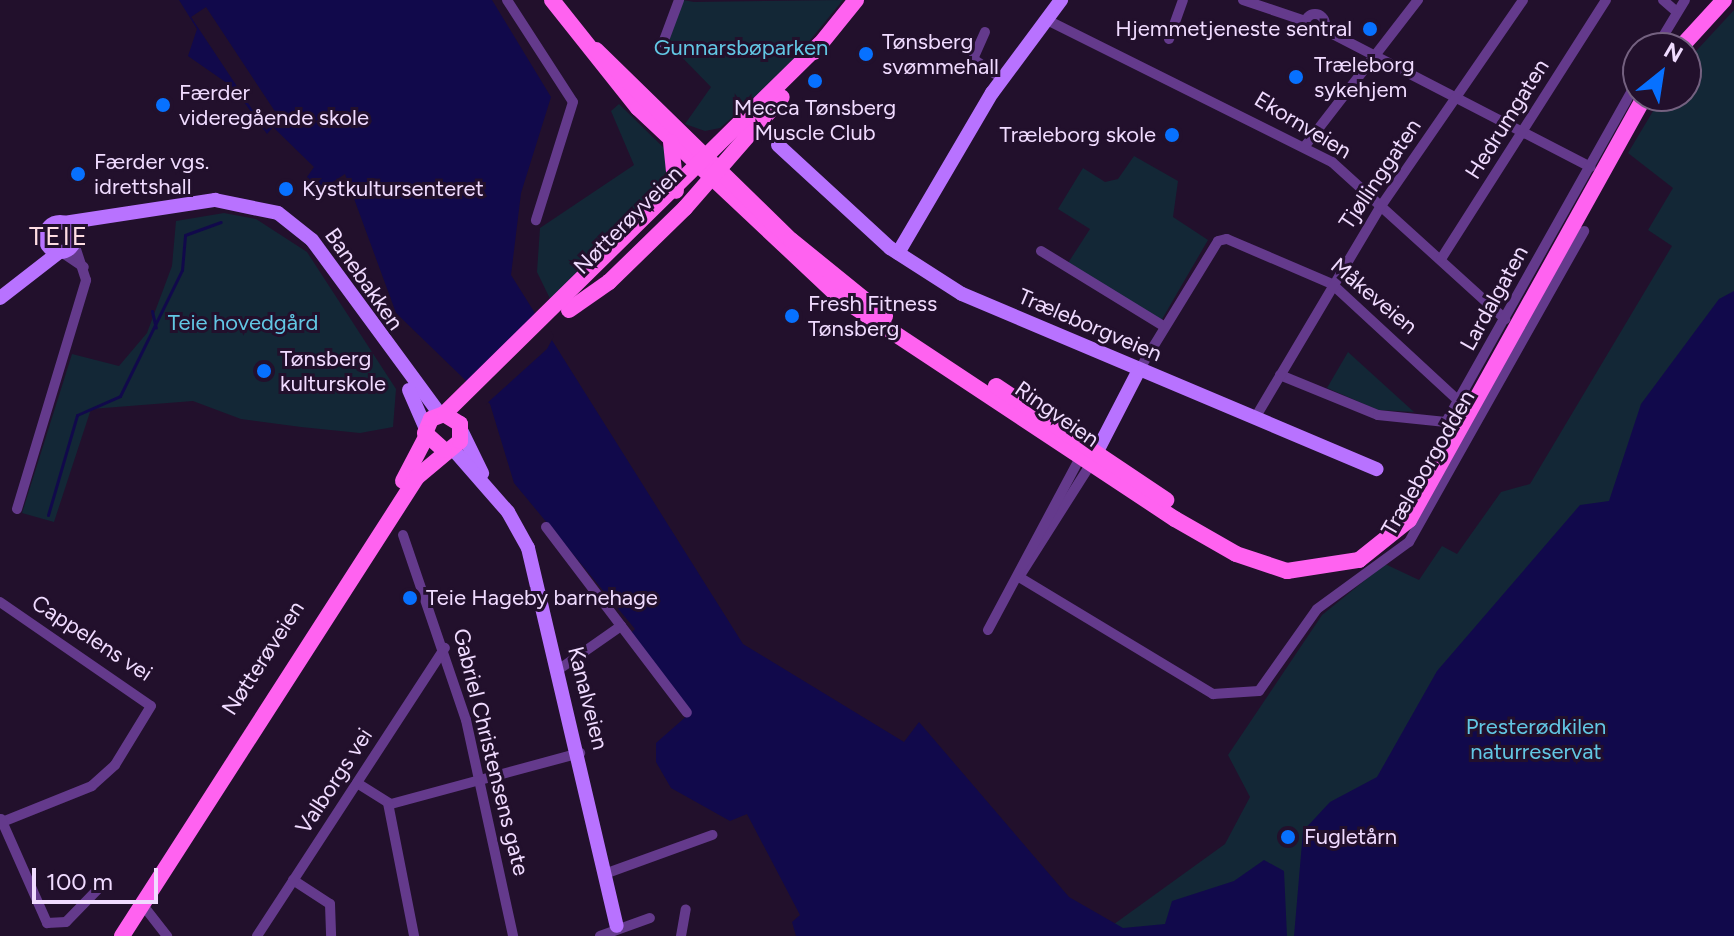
<!DOCTYPE html>
<meta charset="utf-8">
<style>
body{margin:0}
#map{position:relative;width:1734px;height:936px;overflow:hidden;background:#22102c;font-family:Figtree,sans-serif}
div>[style]{position:absolute}
[style*='--x']{left:calc(var(--x)*1px);top:calc(var(--y)*1px);width:calc(var(--w)*1px);rotate:calc(var(--a)*1deg)}
.green>*{inset:0;background:#132736}
.water>*{inset:0;background:#11094b}
.pier>*{inset:0;background:#22102c}
.stream>*{height:3px;margin:-1.5px;padding:0 1.5px;transform-origin:1.5px;border-radius:1.5px;background:#11094b}
.street>*{height:10px;margin:-5px;padding:0 5px;transform-origin:5px;border-radius:5px;background:#643a8c}
.street>.ring{margin:-5px;padding:0;box-sizing:content-box;background:none;border:10px solid #643a8c;border-radius:50%}
.secondary>*{height:14px;margin:-7px;padding:0 7px;transform-origin:7px;border-radius:7px;background:#b872ff}
.secondary>.ring{margin:-7px;padding:0;box-sizing:content-box;background:none;border:14px solid #b872ff;border-radius:50%}
.primary>*{height:16px;margin:-8px;padding:0 8px;transform-origin:8px;border-radius:8px;background:#ff62f0}
.dots>*{width:22px;height:22px;translate:-50% -50%;box-sizing:border-box;border:4px solid #22102c;border-radius:50%}
span{translate:-50% -50%;white-space:nowrap;text-align:center;line-height:1.15;-webkit-text-stroke:6px #22102c;paint-order:stroke}
.poi-label{font-size:22px;color:#f0dbff}
.right{translate:-100% -50%;text-align:right}
.left{translate:0 -50%;text-align:left}
.park-label{font-size:22px;color:#62c7e4}
.street-label{font-size:22px;color:#f0dbff}
.quarter-label{font-size:26px;color:#ffdde3;letter-spacing:2px}
.north{position:absolute;left:1622px;top:32px;width:80px;height:80px;box-sizing:border-box;background:#22102c;border:2px solid #746180;border-radius:50%;rotate:30deg;font-size:22px;font-weight:700;line-height:32px;text-align:center;color:#f0dbff}
.north::after{content:'';display:block;margin:auto;width:28px;height:36px;background:#0771ff;clip-path:polygon(50% 0,100% 100%,50% 72%,0 100%)}
.scale{position:absolute;left:32px;top:868px;width:126px;height:36px;box-sizing:border-box;border:4px solid #f0dbff;border-top:0;padding-left:10px;font-size:24px;line-height:28px;white-space:nowrap;color:#f0dbff;-webkit-text-stroke:6px #22102c;paint-order:stroke}
</style>
<div id="map">
<div class="green">
<div style="clip-path:polygon(683px 0,694px 2px,843px 0,784px 72px,720px 128px,705px 131px,685px 124px,711px 87px,668px 43px)"></div>
<div style="clip-path:polygon(1734px 10px,1734px 936px,1121px 936px,1110px 927px,1225px 844px,1250px 797px,1228px 755px,1322px 615px,1385px 564px,1419px 580px,1442px 546px,1457px 554px,1501px 492px,1530px 484px,1672px 246px,1648px 230px,1673px 188px,1628px 153px,1662px 96px,1686px 96px,1686px 62px)"></div>
<div style="clip-path:polygon(619px 104px,666px 150px,671px 181px,554px 307px,537px 272px,540px 228px,634px 165px,611px 111px)"></div>
<div style="clip-path:polygon(1134px 156px,1178px 181px,1173px 217px,1208px 240px,1161px 321px,1068px 263px,1090px 229px,1058px 209px,1083px 168px,1105px 182px,1118px 179px)"></div>
<div style="clip-path:polygon(224px 213px,256px 219px,307px 252px,396px 389px,393px 427px,360px 433px,301px 427px,241px 419px,193px 401px,91px 409px,54px 522px,22px 513px,72px 354px,119px 366px,147px 333px,172px 266px,176px 221px)"></div>
<div style="clip-path:polygon(1348px 352px,1414px 412px,1378px 410px,1327px 388px)"></div>
</div>
<div class="water">
<div style="clip-path:polygon(evenodd,179px 0,492px 0,551px 97px,521px 193px,511px 275px,743px 644px,904px 742px,919px 722px,1069px 897px,1123px 928px,1165px 924px,1172px 901px,1234px 881px,1264px 860px,1284px 871px,1287px 936px,796px 936px,792px 922px,800px 915px,747px 814px,730px 821px,671px 788px,656px 762px,656px 743px,689px 714px,628px 636px,635px 629px,514px 483px,490px 404px,396px 313px,345px 174px,322px 189px,307px 177px,314px 167px,273px 127px,267px 134px,234px 88px,188px 56px,197px 29px,179px 0,206px 7px,280px 119px,266px 130px,191px 17px,206px 7px)"></div>
<div style="clip-path:polygon(1734px 291px,1734px 936px,1294px 936px,1303px 831px,1330px 802px,1377px 777px,1437px 671px,1580px 505px,1609px 501px,1641px 404px,1719px 299px)"></div>
</div>
<div class="pier">
<div style="clip-path:polygon(540px 314px,554px 336px,547px 349px,485px 405px,467px 387px)"></div>
</div>
<div class="stream">
<div style="--x:152;--y:311;--w:17;--a:77"></div>
<div style="--x:48;--y:515;--w:104;--a:-73.8"></div>
<div style="--x:77;--y:415;--w:47;--a:-23.8"></div>
<div style="--x:120;--y:396;--w:140;--a:-63.8"></div>
<div style="--x:182;--y:270;--w:35;--a:-85"></div>
<div style="--x:185;--y:235;--w:38;--a:-20"></div>
</div>
<div class="street">
<div style="--x:507;--y:0;--w:121;--a:57.1"></div>
<div style="--x:573;--y:102;--w:124;--a:107.4"></div>
<div style="--x:1243;--y:0;--w:65;--a:18.7"></div>
<div style="--x:1663;--y:0;--w:18;--a:41"></div>
<div class="ring" style="left:1305px;top:14px;width:10px;height:10px"></div>
<div style="--x:1045;--y:19;--w:321;--a:26.5"></div>
<div style="--x:1332;--y:162;--w:234;--a:42.2"></div>
<div style="--x:1323;--y:29;--w:301;--a:27.3"></div>
<div style="--x:985;--y:32;--w:30;--a:114"></div>
<div style="--x:973;--y:59;--w:34;--a:34"></div>
<div style="--x:1169;--y:39;--w:41;--a:-70.3"></div>
<div style="--x:663;--y:43;--w:46;--a:-69.6"></div>
<div style="--x:1656;--y:48;--w:56;--a:-58.9"></div>
<div style="--x:1305;--y:146;--w:185;--a:-52.3"></div>
<div style="--x:1041;--y:251;--w:145;--a:31.5"></div>
<div style="--x:63;--y:253;--w:25;--a:34"></div>
<div style="--x:1441;--y:259;--w:307;--a:-57.5"></div>
<div style="--x:1139;--y:370;--w:151;--a:-58.5"></div>
<div style="--x:1218;--y:241;--w:9;--a:-13"></div>
<div style="--x:1227;--y:239;--w:114;--a:23.2"></div>
<div style="--x:1332;--y:284;--w:173;--a:42.7"></div>
<div style="--x:1280;--y:375;--w:106;--a:22.2"></div>
<div style="--x:1378;--y:415;--w:68;--a:5.9"></div>
<div style="--x:1446;--y:422;--w:392;--a:-60.7"></div>
<div style="--x:1255;--y:418;--w:247;--a:-59.3"></div>
<div style="--x:1381;--y:206;--w:250;--a:-55.4"></div>
<div style="--x:17;--y:509;--w:239;--a:-73.2"></div>
<div style="--x:86;--y:280;--w:40;--a:-108"></div>
<div style="--x:546;--y:527;--w:233;--a:52.8"></div>
<div style="--x:403;--y:535;--w:195;--a:71.2"></div>
<div style="--x:466;--y:720;--w:221;--a:77.7"></div>
<div style="--x:1019;--y:577;--w:227;--a:31.1"></div>
<div style="--x:1213;--y:694;--w:46;--a:-3.7"></div>
<div style="--x:1259;--y:691;--w:100;--a:-54.7"></div>
<div style="--x:1317;--y:609;--w:114;--a:-36.1"></div>
<div style="--x:1409;--y:542;--w:357;--a:-60.6"></div>
<div style="--x:1019;--y:577;--w:133;--a:-57.6"></div>
<div style="--x:0;--y:602;--w:183;--a:34.6"></div>
<div style="--x:151;--y:706;--w:69;--a:121.4"></div>
<div style="--x:115;--y:765;--w:31;--a:138"></div>
<div style="--x:92;--y:786;--w:99;--a:158.1"></div>
<div style="--x:988;--y:630;--w:195;--a:-61.9"></div>
<div style="--x:558;--y:670;--w:77;--a:-34.9"></div>
<div style="--x:357;--y:783;--w:40;--a:32"></div>
<div style="--x:391;--y:804;--w:196;--a:-15.1"></div>
<div style="--x:388;--y:803;--w:136;--a:78.9"></div>
<div style="--x:1;--y:819;--w:114;--a:66.1"></div>
<div style="--x:47;--y:923;--w:19;--a:-3"></div>
<div style="--x:66;--y:922;--w:53;--a:-45.8"></div>
<div style="--x:610;--y:872;--w:109;--a:-19.9"></div>
<div style="--x:293;--y:880;--w:44;--a:33"></div>
<div style="--x:330;--y:904;--w:32;--a:88"></div>
<div style="--x:142;--y:904;--w:41;--a:52"></div>
<div style="--x:257;--y:936;--w:344;--a:-56.9"></div>
<div style="--x:600;--y:936;--w:53;--a:-19.8"></div>
<div style="--x:681;--y:936;--w:27;--a:-80"></div>
</div>
<div class="secondary">
<div style="--x:778;--y:145;--w:152;--a:42.6"></div>
<div style="--x:890;--y:248;--w:85;--a:32.6"></div>
<div style="--x:962;--y:294;--w:450;--a:22.9"></div>
<div class="ring" style="left:45px;top:222px;width:16px;height:16px"></div>
<div style="--x:64;--y:223;--w:153;--a:-8.7"></div>
<div style="--x:215;--y:200;--w:64;--a:11.7"></div>
<div style="--x:278;--y:213;--w:43;--a:38.5"></div>
<div style="--x:312;--y:240;--w:216;--a:53.7"></div>
<div style="--x:898;--y:253;--w:186;--a:-59.6"></div>
<div style="--x:992;--y:93;--w:116;--a:-53.4"></div>
<div style="--x:0;--y:298;--w:73;--a:-37.8"></div>
<div style="--x:409;--y:390;--w:43;--a:66.4"></div>
<div style="--x:462;--y:432;--w:46;--a:64"></div>
<div style="--x:452;--y:448;--w:85;--a:48.8"></div>
<div style="--x:508;--y:512;--w:41;--a:60.9"></div>
<div style="--x:528;--y:548;--w:388;--a:76.8"></div>
<div style="--x:1092;--y:461;--w:102;--a:-62.7"></div>
</div>
<div class="primary">
<div style="--x:552;--y:0;--w:138;--a:51.5"></div>
<div style="--x:638;--y:108;--w:274;--a:43.2"></div>
<div style="--x:838;--y:296;--w:404;--a:33.5"></div>
<div style="--x:1175;--y:519;--w:70;--a:29.8"></div>
<div style="--x:1236;--y:554;--w:54;--a:18.4"></div>
<div style="--x:1287;--y:571;--w:73;--a:-8.7"></div>
<div style="--x:1359;--y:560;--w:64;--a:-38.7"></div>
<div style="--x:1409;--y:520;--w:485;--a:-60.9"></div>
<div style="--x:1680;--y:48;--w:65;--a:-47.5"></div>
<div style="--x:596;--y:50;--w:272;--a:44.3"></div>
<div style="--x:791;--y:240;--w:121;--a:39"></div>
<div style="--x:814;--y:52;--w:67;--a:-51.1"></div>
<div style="--x:671;--y:142;--w:49;--a:84.2"></div>
<div style="--x:569;--y:310;--w:49;--a:-35"></div>
<div style="--x:609;--y:282;--w:106;--a:-44.2"></div>
<div style="--x:685;--y:208;--w:147;--a:-48.9"></div>
<div style="--x:996;--y:386;--w:205;--a:33.8"></div>
<div style="--x:444;--y:414;--w:528;--a:-44.54"></div>
<div style="--x:403;--y:481;--w:50;--a:-62.4"></div>
<div style="--x:122;--y:936;--w:546;--a:-57.27"></div>
<div style="--x:417;--y:477;--w:56;--a:-39.9"></div>
<div style="--x:460;--y:441;--w:17;--a:-90"></div>
<div style="--x:460;--y:424;--w:19;--a:-148"></div>
<div style="--x:444;--y:414;--w:14;--a:159"></div>
<div style="--x:431;--y:419;--w:15;--a:113"></div>
<div style="--x:425;--y:433;--w:25;--a:42"></div>
</div>
<div class="dots">
<div style="left:1370px;top:29px;background:#0771ff"></div>
<div style="left:866px;top:54px;background:#0771ff"></div>
<div style="left:1296px;top:77px;background:#0771ff"></div>
<div style="left:815px;top:81px;background:#0771ff"></div>
<div style="left:163px;top:105px;background:#0771ff"></div>
<div style="left:1172px;top:135px;background:#0771ff"></div>
<div style="left:78px;top:174px;background:#0771ff"></div>
<div style="left:286px;top:189px;background:#0771ff"></div>
<div style="left:792px;top:316px;background:#0771ff"></div>
<div style="left:264px;top:371px;background:#0771ff"></div>
<div style="left:410px;top:598px;background:#0771ff"></div>
<div style="left:1288px;top:837px;background:#0771ff"></div>
</div>
<div class="poi-label">
<span class="right" style="left:1352px;top:29px">Hjemmetjeneste sentral</span>
<span class="left" style="left:882px;top:54px">Tønsberg<br>svømmehall</span>
<span class="left" style="left:1314px;top:77px">Træleborg<br>sykehjem</span>
<span class="left" style="left:179px;top:105px">Færder<br>videregående skole</span>
<span style="left:815px;top:120px">Mecca Tønsberg<br>Muscle Club</span>
<span class="right" style="left:1156px;top:135px">Træleborg skole</span>
<span class="left" style="left:94px;top:174px">Færder vgs.<br>idrettshall</span>
<span class="left" style="left:302px;top:189px">Kystkultursenteret</span>
<span class="left" style="left:808px;top:316px">Fresh Fitness<br>Tønsberg</span>
<span class="left" style="left:280px;top:371px">Tønsberg<br>kulturskole</span>
<span class="left" style="left:426px;top:598px">Teie Hageby barnehage</span>
<span class="left" style="left:1304px;top:837px">Fugletårn</span>
</div>
<div class="park-label">
<span style="left:741px;top:48px">Gunnarsbøparken</span>
<span style="left:243px;top:323px">Teie hovedgård</span>
<span style="left:1536px;top:739px">Presterødkilen<br>naturreservat</span>
</div>
<div class="street-label">
<span style="left:1507px;top:119px;rotate:-58deg">Hedrumgaten</span>
<span style="left:1303px;top:125px;rotate:31deg">Ekornveien</span>
<span style="left:1380px;top:174px;rotate:-56deg">Tjøllinggaten</span>
<span style="left:628px;top:220px;rotate:-45deg">Nøtterøyveien</span>
<span style="left:364px;top:279px;rotate:55deg">Banebakken</span>
<span style="left:1374px;top:296px;rotate:40deg">Måkeveien</span>
<span style="left:1494px;top:298px;rotate:-61deg">Lardalgaten</span>
<span style="left:1090px;top:325px;rotate:23deg">Træleborgveien</span>
<span style="left:1057px;top:414px;rotate:35deg">Ringveien</span>
<span style="left:1428px;top:463px;rotate:-60deg">Træleborgodden</span>
<span style="left:92px;top:638px;rotate:33deg">Cappelens vei</span>
<span style="left:263px;top:658px;rotate:-57deg">Nøtterøveien</span>
<span style="left:588px;top:698px;rotate:76deg">Kanalveien</span>
<span style="left:491px;top:752px;rotate:76deg">Gabriel Christensens gate</span>
<span style="left:334px;top:781px;rotate:-57deg">Valborgs vei</span>
</div>
<div class="quarter-label">
<span style="left:59px;top:237px">TEIE</span>
</div>
<div class="north">N</div>
<div class="scale">100 m</div>
</div>
